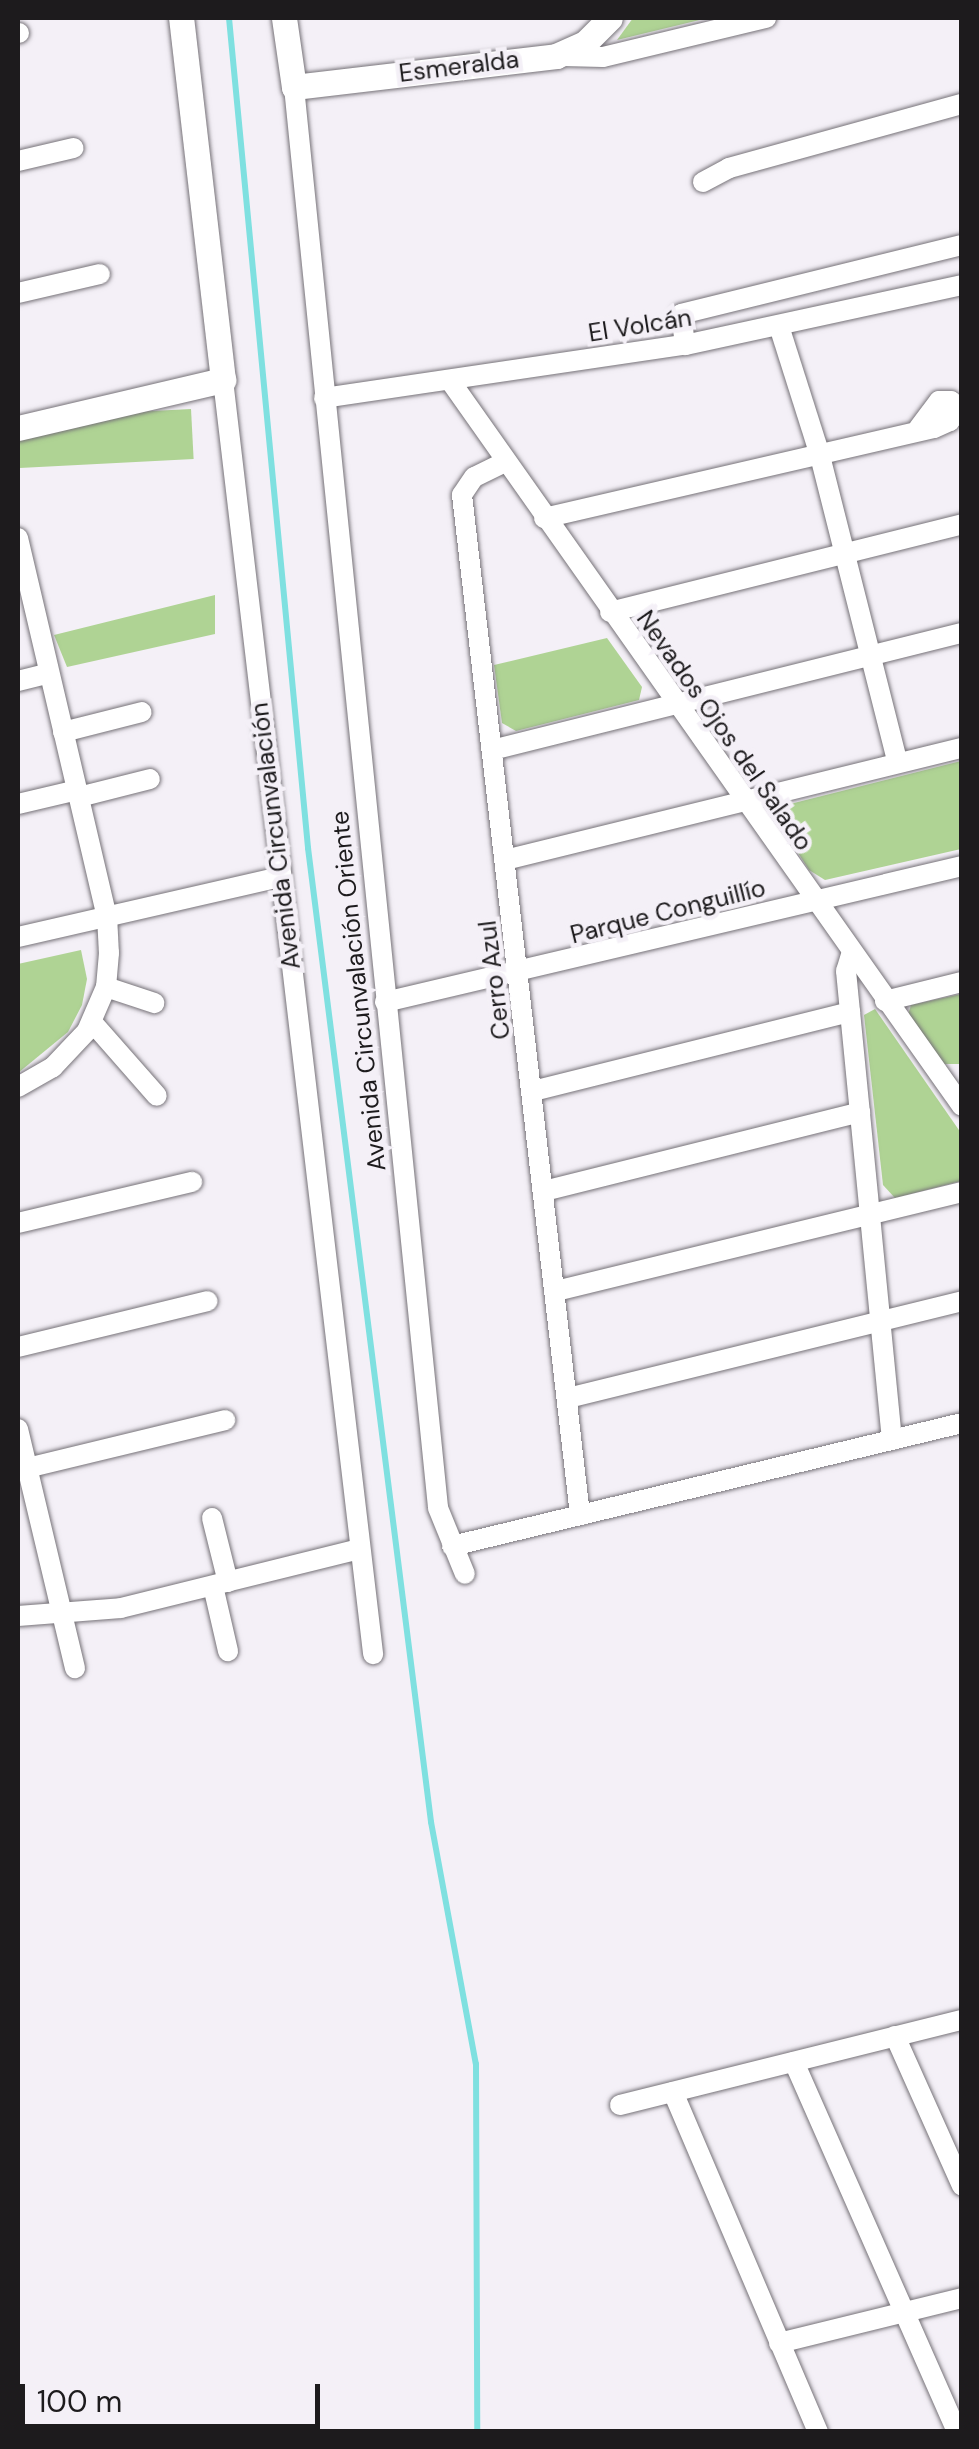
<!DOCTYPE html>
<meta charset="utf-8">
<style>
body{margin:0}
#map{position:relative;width:979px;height:2449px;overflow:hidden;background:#f4f0f7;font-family:"DM Sans",sans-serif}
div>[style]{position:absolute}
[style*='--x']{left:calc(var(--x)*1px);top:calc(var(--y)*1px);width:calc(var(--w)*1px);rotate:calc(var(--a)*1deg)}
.green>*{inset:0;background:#afd394;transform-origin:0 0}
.stream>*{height:6px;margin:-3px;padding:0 3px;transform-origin:3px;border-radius:3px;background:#7fe0e0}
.roads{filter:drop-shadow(0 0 2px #767278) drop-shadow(0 0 2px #767278)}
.minor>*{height:20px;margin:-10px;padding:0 10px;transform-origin:10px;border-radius:10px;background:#fff}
.tertiary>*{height:25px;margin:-12.5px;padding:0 12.5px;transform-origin:12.5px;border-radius:12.5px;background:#fff}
span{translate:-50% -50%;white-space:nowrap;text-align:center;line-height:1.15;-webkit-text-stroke:9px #f4f0f7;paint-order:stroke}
.street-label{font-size:25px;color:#1d1b1d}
.frame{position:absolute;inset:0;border:20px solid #1d1b1d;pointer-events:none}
.scale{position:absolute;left:20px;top:2384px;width:300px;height:45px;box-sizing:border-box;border:5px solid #1d1b1d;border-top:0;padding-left:12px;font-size:30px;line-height:35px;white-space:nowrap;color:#1d1b1d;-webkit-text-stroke:8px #f4f0f7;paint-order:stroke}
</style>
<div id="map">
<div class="green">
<div style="clip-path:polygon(633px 18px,708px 18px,617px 40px)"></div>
<div style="left:191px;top:409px;width:50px;height:179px;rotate:87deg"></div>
<div style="clip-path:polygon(215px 595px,215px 634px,67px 667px,54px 635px)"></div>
<div style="clip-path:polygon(607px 638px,642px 687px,639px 700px,516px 731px,502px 723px,494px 665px)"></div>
<div style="clip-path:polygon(961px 761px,961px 849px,825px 880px,809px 870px,777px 820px,790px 804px)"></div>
<div style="clip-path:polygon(81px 950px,87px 979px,82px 1005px,68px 1032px,18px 1073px,18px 964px)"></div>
<div style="clip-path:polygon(961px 994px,961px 1064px,942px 1064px,908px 1015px,911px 1005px)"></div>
<div style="clip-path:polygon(875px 1009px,961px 1133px,961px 1181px,895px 1198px,883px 1185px,864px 1015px)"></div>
</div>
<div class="stream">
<div style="--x:229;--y:18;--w:834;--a:84.56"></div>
<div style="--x:308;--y:848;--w:982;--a:82.8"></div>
<div style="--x:431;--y:1822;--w:246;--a:79.5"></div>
<div style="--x:476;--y:2064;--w:368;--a:89.8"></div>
</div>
<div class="roads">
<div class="minor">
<div style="--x:18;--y:33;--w:1;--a:0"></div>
<div style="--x:563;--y:56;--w:40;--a:1.4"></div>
<div style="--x:603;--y:57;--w:168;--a:-13.5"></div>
<div style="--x:294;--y:87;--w:1428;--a:84.21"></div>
<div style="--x:438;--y:1508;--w:71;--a:67.8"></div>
<div style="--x:18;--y:161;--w:57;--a:-13.1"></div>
<div style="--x:703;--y:182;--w:30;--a:-28"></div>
<div style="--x:729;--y:168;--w:242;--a:-15.4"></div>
<div style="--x:18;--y:293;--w:84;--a:-13"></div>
<div style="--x:779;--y:326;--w:132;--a:72.4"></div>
<div style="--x:819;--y:452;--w:319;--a:75.8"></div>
<div style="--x:685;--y:345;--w:31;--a:-97"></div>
<div style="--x:681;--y:314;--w:289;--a:-13.8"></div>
<div style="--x:223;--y:380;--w:1283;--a:83.28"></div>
<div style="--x:451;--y:382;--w:886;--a:54.79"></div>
<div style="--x:324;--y:398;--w:365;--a:-8.4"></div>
<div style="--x:685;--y:345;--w:283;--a:-12.2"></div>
<div style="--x:505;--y:462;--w:34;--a:154"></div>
<div style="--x:474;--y:477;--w:22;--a:124"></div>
<div style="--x:462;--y:495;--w:1027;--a:83.4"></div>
<div style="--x:544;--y:518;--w:400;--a:-13"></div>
<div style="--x:934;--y:428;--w:17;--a:-24"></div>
<div style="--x:950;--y:421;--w:20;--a:-87"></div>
<div style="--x:951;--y:401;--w:12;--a:180"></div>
<div style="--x:939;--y:401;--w:34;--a:127"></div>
<div style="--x:18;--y:538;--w:388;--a:76.8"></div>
<div style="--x:107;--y:916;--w:37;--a:87"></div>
<div style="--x:109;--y:953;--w:34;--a:95"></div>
<div style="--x:106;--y:987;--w:48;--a:113.4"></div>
<div style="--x:87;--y:1031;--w:50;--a:133.4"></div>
<div style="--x:53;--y:1067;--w:40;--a:150.3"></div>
<div style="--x:610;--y:612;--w:363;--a:-14"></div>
<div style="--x:18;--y:681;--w:32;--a:-14"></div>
<div style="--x:63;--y:732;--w:81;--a:-14.2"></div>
<div style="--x:492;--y:750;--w:484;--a:-14"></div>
<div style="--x:79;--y:797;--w:73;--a:-14.2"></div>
<div style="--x:18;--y:804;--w:61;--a:-13.3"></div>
<div style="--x:505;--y:860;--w:471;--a:-13.8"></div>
<div style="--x:18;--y:937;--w:270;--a:-12.9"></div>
<div style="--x:851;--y:955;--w:17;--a:107"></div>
<div style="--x:846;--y:971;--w:471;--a:84.4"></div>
<div style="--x:106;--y:987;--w:51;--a:18.4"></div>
<div style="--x:885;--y:1001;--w:79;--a:-13.9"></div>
<div style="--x:385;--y:1002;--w:593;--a:-13.26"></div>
<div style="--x:92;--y:1022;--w:98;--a:48.7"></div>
<div style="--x:533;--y:1091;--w:327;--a:-14"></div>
<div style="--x:544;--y:1191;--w:326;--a:-14"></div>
<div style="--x:18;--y:1223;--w:179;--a:-13.3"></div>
<div style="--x:556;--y:1291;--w:418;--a:-13.7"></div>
<div style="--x:18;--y:1347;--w:195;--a:-13.6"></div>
<div style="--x:568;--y:1398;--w:406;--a:-13.8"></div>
<div style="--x:18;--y:1429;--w:246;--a:76.6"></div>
<div style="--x:27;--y:1468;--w:204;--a:-13.6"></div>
<div style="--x:212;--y:1518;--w:66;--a:76"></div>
<div style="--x:452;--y:1546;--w:525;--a:-13.56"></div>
<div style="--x:213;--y:1586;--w:67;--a:77"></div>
<div style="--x:18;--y:1616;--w:103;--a:-4.4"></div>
<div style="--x:121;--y:1608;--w:246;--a:-13.9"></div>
<div style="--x:895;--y:2036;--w:164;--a:65.9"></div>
<div style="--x:794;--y:2062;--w:404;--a:66.2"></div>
<div style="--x:673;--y:2092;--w:370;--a:66.9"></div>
<div style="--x:620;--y:2105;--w:352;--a:-14"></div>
<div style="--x:779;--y:2343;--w:188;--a:-13.8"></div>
</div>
<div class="tertiary">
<div style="--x:284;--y:18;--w:70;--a:81.8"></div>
<div style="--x:294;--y:87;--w:264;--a:-6.7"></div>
<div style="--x:556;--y:56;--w:32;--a:-24"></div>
<div style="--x:585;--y:43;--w:35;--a:-45"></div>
<div style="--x:18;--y:428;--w:211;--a:-13.2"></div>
<div style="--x:223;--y:380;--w:364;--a:-96.6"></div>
</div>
</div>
<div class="street-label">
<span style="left:459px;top:67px;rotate:-7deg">Esmeralda</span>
<span style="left:640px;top:326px;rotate:-9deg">El Volcán</span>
<span style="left:724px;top:731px;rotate:55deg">Nevados Ojos del Salado</span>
<span style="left:276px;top:836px;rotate:-97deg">Avenida Circunvalación</span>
<span style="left:668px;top:912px;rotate:-14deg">Parque Conguillío</span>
<span style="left:495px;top:980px;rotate:-97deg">Cerro Azul</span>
<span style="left:359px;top:991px;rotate:-96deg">Avenida Circunvalación Oriente</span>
</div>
<div class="frame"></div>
<div class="scale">100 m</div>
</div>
